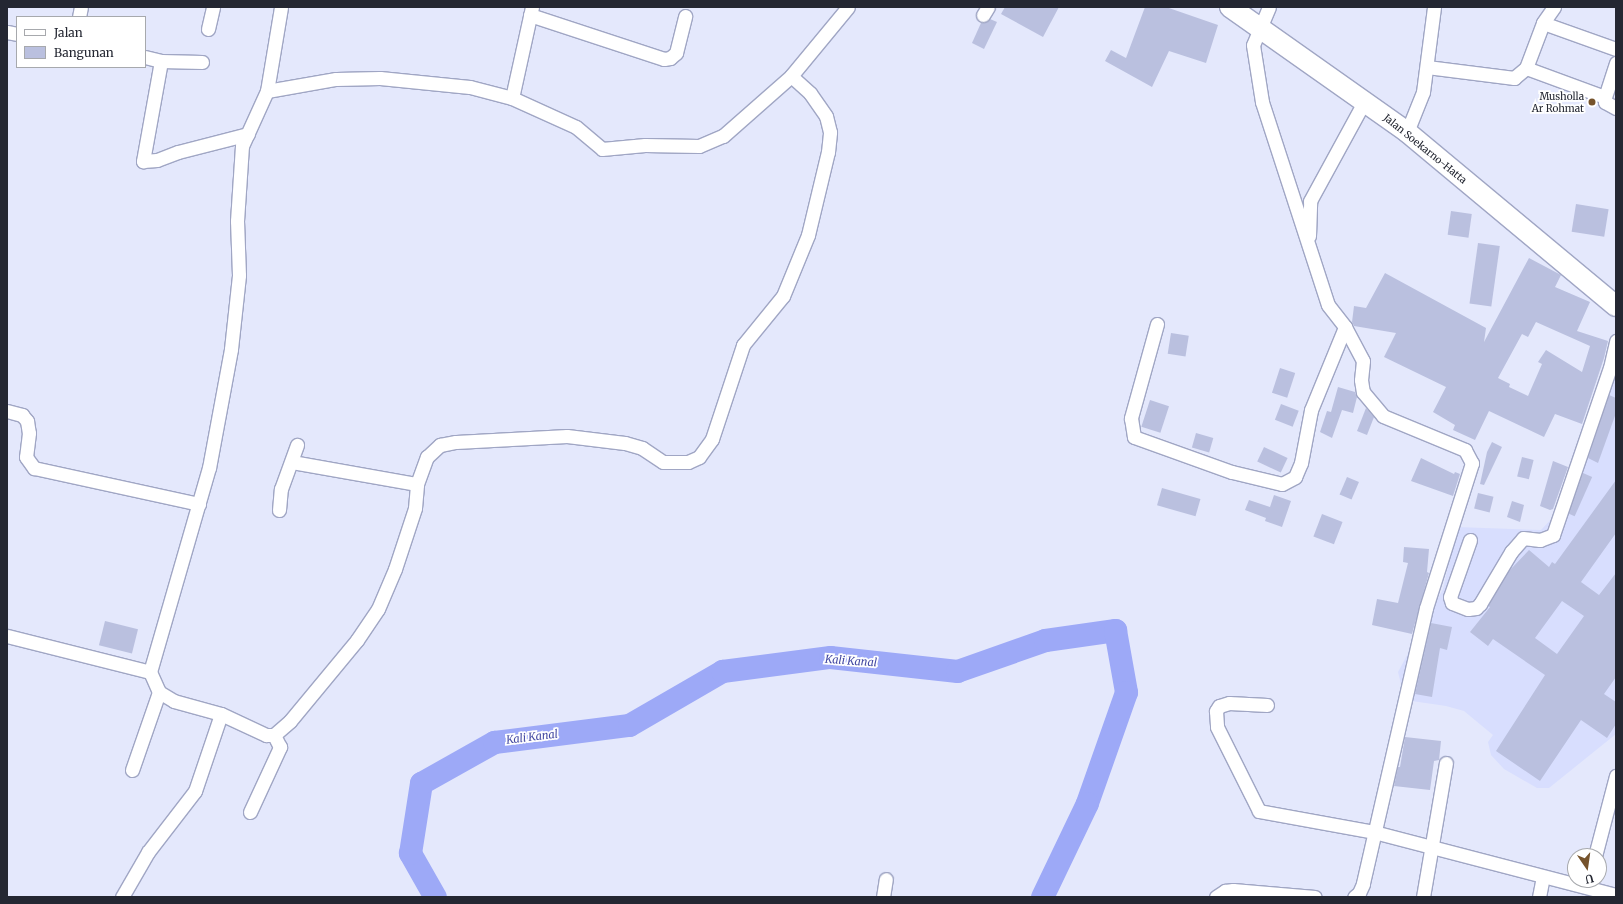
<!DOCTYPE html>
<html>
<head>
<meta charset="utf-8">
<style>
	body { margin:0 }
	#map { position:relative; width:1623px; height:904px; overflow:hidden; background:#e4e8fc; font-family:Merriweather,serif }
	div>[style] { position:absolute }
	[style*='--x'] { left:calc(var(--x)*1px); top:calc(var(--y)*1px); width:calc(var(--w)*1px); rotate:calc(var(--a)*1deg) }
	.built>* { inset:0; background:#d8defe }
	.river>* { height:23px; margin:-11.5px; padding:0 11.5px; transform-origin:11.5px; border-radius:11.5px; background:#9da9f7 }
	.building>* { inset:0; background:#bac0df; transform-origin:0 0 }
	.roads { filter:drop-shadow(1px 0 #a0a6c4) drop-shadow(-1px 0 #a0a6c4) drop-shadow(0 1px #a0a6c4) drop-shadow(0 -1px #a0a6c4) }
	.minor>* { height:13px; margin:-6.5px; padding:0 6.5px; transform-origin:6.5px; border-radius:6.5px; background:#fff }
	.highway>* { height:20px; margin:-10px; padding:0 10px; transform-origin:10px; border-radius:10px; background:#fff }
	.dots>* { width:11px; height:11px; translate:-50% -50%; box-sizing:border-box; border:2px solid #fff; border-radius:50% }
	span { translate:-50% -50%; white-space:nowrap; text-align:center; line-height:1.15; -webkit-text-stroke:3.5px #fff; paint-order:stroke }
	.poi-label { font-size:10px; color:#242732 }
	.right { translate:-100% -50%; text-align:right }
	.street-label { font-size:10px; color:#242732 }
	.water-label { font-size:11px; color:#4349a2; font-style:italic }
	.frame { position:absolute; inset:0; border:8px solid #242732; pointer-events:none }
	.legend { position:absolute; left:16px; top:16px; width:130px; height:52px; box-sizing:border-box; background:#fff; border:1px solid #a7a9ad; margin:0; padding:5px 7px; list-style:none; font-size:12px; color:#242732 }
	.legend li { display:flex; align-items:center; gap:8px; height:20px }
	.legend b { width:20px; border:1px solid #a7a9ad }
	.north { position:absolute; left:1567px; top:848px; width:40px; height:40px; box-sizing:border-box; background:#fff; border:1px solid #a7a9ad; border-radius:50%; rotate:167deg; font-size:11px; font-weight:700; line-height:16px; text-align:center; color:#242732 }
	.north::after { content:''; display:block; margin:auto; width:14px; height:18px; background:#76532c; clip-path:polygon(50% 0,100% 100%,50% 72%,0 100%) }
</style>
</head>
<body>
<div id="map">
	<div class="built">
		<i style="clip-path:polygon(1616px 337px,1616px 734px,1549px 788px,1537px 788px,1504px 769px,1491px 755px,1488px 742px,1493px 735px,1464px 711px,1446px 706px,1405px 700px,1398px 672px,1443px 589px,1457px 527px,1541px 530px,1557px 513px)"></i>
	</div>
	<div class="river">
		<i style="--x:435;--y:897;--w:51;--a:-119.6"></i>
		<i style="--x:410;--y:853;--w:71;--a:-81.1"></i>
		<i style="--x:421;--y:783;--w:84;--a:-29.3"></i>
		<i style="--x:494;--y:742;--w:136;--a:-7.2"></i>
		<i style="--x:629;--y:725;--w:108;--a:-30.1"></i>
		<i style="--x:722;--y:671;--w:109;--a:-7.4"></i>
		<i style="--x:830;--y:657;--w:128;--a:6.3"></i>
		<i style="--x:957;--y:671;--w:93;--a:-19.4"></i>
		<i style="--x:1045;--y:640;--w:71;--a:-8.1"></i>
		<i style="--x:1115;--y:630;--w:63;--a:79.9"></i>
		<i style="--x:1126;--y:692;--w:118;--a:109.4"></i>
		<i style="--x:1087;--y:803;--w:104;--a:115.6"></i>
	</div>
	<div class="building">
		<i style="clip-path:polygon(1005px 7px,1059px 7px,1043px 37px,1001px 14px)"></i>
		<i style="clip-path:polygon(1145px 7px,1166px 7px,1218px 25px,1206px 63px,1169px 51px,1152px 87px,1105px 61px,1111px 50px,1126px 58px)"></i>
		<i style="clip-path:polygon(990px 19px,997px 22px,984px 49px,972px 43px,981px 23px)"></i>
		<i style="left:1576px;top:204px;width:33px;height:28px;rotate:9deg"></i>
		<i style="left:1451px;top:211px;width:21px;height:24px;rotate:8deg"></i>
		<i style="left:1478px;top:243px;width:22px;height:61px;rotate:8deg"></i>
		<i style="clip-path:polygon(evenodd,1529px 258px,1561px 275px,1555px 287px,1590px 302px,1577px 331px,1608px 341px,1604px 358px,1582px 424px,1555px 414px,1544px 437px,1489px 411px,1475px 440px,1453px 430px,1455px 425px,1433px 412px,1446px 387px,1384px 357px,1396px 333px,1354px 326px,1352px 322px,1354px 306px,1366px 308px,1385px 273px,1486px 328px,1484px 342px,1529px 258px,1536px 322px,1590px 346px,1582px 372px,1546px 350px,1538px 362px,1542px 364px,1528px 396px,1509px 387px,1510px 384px,1498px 378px,1522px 334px,1528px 337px,1536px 322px)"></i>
		<i style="left:1171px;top:333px;width:18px;height:21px;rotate:9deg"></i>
		<i style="left:1280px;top:368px;width:16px;height:26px;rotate:18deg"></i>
		<i style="clip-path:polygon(1338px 387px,1355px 392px,1357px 397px,1353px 413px,1342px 410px,1332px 438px,1320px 432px,1327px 411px,1331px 412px)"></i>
		<i style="clip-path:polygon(1609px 395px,1616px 398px,1616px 413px,1598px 463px,1588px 458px)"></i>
		<i style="left:1150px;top:400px;width:20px;height:28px;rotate:18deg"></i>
		<i style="left:1281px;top:404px;width:19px;height:17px;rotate:21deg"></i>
		<i style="clip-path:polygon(1366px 408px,1374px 417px,1367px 435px,1357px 431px)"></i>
		<i style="left:1196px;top:433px;width:18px;height:15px;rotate:16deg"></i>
		<i style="clip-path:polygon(1492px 442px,1502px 447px,1484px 485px,1480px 484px,1487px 452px)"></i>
		<i style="left:1264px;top:447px;width:26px;height:16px;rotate:25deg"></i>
		<i style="left:1522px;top:457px;width:12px;height:20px;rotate:14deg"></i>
		<i style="clip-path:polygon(1421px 458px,1454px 474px,1455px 472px,1460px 474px,1453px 496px,1411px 481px)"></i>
		<i style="clip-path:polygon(1553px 461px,1568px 467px,1553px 509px,1550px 510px,1540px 506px)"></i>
		<i style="left:1583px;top:473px;width:10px;height:43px;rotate:24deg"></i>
		<i style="left:1347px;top:477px;width:13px;height:19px;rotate:23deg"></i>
		<i style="clip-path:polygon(evenodd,1616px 480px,1616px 533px,1581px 582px,1599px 595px,1616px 573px,1616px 677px,1604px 694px,1616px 702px,1616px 724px,1607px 738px,1581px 720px,1540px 781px,1496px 751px,1545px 675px,1493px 639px,1488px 646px,1470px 632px,1490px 607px,1488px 606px,1508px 572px,1529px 550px,1549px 567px,1552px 562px,1555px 564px,1616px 480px,1562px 601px,1584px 616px,1557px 654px,1535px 638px,1562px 601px)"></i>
		<i style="left:1162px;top:488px;width:40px;height:18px;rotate:16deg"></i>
		<i style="left:1478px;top:493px;width:16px;height:16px;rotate:14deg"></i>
		<i style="clip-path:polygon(1274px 495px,1291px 501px,1282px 527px,1265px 521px,1266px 518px,1245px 510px,1249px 500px,1270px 507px)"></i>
		<i style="clip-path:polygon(1512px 501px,1524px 505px,1520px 522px,1507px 517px)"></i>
		<i style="left:1322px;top:514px;width:22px;height:24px;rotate:21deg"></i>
		<i style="clip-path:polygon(1404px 547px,1429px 549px,1427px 572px,1429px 573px,1412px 634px,1372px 625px,1377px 599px,1398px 603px,1408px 563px,1403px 562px)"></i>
		<i style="left:105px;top:621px;width:34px;height:25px;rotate:14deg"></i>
		<i style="clip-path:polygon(1431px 623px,1452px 627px,1447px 650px,1440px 648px,1432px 697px,1415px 694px)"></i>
		<i style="clip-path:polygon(1405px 737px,1441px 741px,1439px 760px,1434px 761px,1430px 790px,1394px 786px,1398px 767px,1400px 767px)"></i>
	</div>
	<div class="roads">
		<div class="minor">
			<i style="--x:1269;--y:7;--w:41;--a:112.8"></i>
			<i style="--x:1253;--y:45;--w:58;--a:81"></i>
			<i style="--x:1262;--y:102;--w:213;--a:72"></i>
			<i style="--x:1328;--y:305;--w:28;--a:52"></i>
			<i style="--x:1345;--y:327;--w:38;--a:62"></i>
			<i style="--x:1363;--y:361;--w:19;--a:96"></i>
			<i style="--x:1361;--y:380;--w:12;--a:81"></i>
			<i style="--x:1363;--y:392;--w:31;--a:50"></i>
			<i style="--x:1383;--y:416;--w:89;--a:22.5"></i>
			<i style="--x:1465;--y:450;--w:15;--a:62"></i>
			<i style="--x:1472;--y:463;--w:152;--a:107.6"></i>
			<i style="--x:1426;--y:608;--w:283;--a:102.9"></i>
			<i style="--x:1363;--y:884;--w:10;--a:114"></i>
			<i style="--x:1359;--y:893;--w:6;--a:141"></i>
			<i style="--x:1554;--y:7;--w:19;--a:125"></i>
			<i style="--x:1543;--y:23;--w:77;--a:19.6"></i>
			<i style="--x:530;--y:15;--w:141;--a:18.2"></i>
			<i style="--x:664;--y:59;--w:6;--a:-9"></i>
			<i style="--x:670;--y:58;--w:8;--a:-40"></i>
			<i style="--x:676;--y:53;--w:38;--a:-76"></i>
			<i style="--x:983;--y:15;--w:9;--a:-58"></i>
			<i style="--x:79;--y:17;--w:10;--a:-79"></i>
			<i style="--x:208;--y:29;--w:23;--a:-77"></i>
			<i style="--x:7;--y:32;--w:10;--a:11"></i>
			<i style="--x:145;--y:57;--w:16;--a:14"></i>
			<i style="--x:161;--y:61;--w:102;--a:100.2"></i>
			<i style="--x:143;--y:161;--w:14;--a:-4"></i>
			<i style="--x:157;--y:160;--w:22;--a:-21"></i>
			<i style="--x:178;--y:152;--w:72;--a:-14.4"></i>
			<i style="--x:161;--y:61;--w:41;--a:1.4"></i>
			<i style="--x:1427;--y:67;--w:88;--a:7.2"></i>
			<i style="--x:1514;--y:78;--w:16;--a:-40"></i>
			<i style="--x:1526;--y:68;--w:84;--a:20.2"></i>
			<i style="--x:1605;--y:97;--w:5;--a:90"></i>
			<i style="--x:1605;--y:102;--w:13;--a:29"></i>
			<i style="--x:1526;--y:68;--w:48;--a:-69.3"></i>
			<i style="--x:267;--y:91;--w:70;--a:-9.9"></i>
			<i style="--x:336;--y:79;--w:44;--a:-1.3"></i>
			<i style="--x:380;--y:78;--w:90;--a:5.7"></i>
			<i style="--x:470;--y:87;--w:43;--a:14.7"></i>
			<i style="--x:512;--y:98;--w:93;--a:-77.6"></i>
			<i style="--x:1605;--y:97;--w:36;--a:-72"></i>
			<i style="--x:512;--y:98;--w:70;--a:24.4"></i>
			<i style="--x:576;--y:127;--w:34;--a:40"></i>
			<i style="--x:602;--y:149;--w:43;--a:-5.3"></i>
			<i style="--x:645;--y:145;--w:54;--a:1.1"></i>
			<i style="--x:699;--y:146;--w:26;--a:-23"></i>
			<i style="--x:723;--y:136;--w:91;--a:-41.4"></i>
			<i style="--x:1407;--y:132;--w:43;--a:-68.2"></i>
			<i style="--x:1423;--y:92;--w:86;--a:-82.6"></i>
			<i style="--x:1309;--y:236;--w:35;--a:-88"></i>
			<i style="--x:1310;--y:201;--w:113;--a:-61.4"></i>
			<i style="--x:1157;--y:324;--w:98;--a:105.5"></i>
			<i style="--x:1131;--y:418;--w:19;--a:81"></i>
			<i style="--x:1134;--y:437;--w:104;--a:19.7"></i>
			<i style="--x:1232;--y:472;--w:51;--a:13.5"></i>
			<i style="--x:1282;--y:484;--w:15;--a:-28"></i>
			<i style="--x:1295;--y:477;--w:15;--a:-67"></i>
			<i style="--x:1301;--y:463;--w:54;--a:-79.3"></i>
			<i style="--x:1311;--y:410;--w:90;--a:-67.7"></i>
			<i style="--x:7;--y:411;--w:16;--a:15"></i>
			<i style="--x:22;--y:415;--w:8;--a:50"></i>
			<i style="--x:27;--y:421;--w:12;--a:81"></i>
			<i style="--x:29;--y:433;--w:24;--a:97"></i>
			<i style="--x:26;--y:457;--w:14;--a:54"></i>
			<i style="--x:34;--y:468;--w:169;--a:12.3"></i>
			<i style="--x:292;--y:462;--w:127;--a:10"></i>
			<i style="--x:279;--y:510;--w:21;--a:-85"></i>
			<i style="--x:281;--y:489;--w:47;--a:-70"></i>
			<i style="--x:1470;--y:540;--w:60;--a:109.3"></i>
			<i style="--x:1450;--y:597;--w:6;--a:72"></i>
			<i style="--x:1452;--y:603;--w:17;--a:21"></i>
			<i style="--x:1468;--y:609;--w:8;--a:-7"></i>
			<i style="--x:1476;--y:608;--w:6;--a:-45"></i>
			<i style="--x:1480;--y:604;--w:61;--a:-59.2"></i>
			<i style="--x:1511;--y:552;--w:18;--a:-49"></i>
			<i style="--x:1523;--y:538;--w:17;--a:7"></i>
			<i style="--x:1540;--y:540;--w:14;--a:-21"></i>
			<i style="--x:1553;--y:535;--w:176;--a:-71.2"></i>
			<i style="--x:1610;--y:368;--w:28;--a:-77"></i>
			<i style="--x:7;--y:636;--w:147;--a:14.1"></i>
			<i style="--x:1267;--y:705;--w:38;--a:-177"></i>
			<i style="--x:1229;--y:703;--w:10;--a:163"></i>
			<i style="--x:1219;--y:706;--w:6;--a:121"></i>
			<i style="--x:1216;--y:711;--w:16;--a:86"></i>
			<i style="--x:1217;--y:727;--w:94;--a:63.4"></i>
			<i style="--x:1259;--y:811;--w:117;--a:10.3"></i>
			<i style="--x:1374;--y:832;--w:250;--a:14.6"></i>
			<i style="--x:221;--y:714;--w:50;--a:25"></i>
			<i style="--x:266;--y:735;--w:8;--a:0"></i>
			<i style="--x:274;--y:735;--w:21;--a:-41"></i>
			<i style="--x:290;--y:721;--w:105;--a:-50.4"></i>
			<i style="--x:357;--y:640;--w:37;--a:-56"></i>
			<i style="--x:378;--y:609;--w:43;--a:-67"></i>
			<i style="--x:395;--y:569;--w:64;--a:-71.8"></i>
			<i style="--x:415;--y:508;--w:24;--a:-85"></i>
			<i style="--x:417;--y:484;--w:29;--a:-70"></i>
			<i style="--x:427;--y:457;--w:18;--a:-43"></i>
			<i style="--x:440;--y:445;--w:16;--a:-11"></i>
			<i style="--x:456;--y:442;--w:111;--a:-3.1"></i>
			<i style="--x:567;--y:436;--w:58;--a:6.9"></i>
			<i style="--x:625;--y:443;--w:18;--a:16"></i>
			<i style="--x:642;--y:448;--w:25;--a:34"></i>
			<i style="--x:663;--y:462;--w:25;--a:0"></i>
			<i style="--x:688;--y:462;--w:12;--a:-24"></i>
			<i style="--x:699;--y:457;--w:22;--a:-54"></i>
			<i style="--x:712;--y:439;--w:99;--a:-71.7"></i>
			<i style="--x:743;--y:345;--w:63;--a:-50.8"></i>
			<i style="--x:783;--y:296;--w:66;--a:-67.7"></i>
			<i style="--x:808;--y:235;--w:85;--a:-76.5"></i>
			<i style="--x:828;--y:152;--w:20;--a:-84"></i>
			<i style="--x:830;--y:132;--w:16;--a:-104"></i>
			<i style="--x:826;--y:116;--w:28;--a:-125"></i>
			<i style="--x:810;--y:93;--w:25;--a:-138"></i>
			<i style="--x:791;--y:76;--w:89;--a:-50.4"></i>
			<i style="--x:132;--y:770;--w:83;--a:-70.9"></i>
			<i style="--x:250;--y:812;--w:72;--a:-65.2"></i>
			<i style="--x:280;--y:747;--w:13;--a:-117"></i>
			<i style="--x:1595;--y:856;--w:83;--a:-75.3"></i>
			<i style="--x:122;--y:897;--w:52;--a:-60"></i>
			<i style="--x:148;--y:852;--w:77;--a:-52.4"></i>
			<i style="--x:195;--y:791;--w:81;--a:-71.3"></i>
			<i style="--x:221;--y:714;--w:49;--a:-164.5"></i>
			<i style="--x:174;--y:701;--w:17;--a:-149"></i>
			<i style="--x:159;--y:692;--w:22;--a:-114"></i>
			<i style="--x:150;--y:672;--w:212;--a:-73.9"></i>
			<i style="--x:209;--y:468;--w:121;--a:-79.5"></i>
			<i style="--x:231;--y:349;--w:74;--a:-83.8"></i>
			<i style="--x:239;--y:275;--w:54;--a:-92.1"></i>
			<i style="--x:237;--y:221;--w:75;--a:-86.2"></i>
			<i style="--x:242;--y:146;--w:60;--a:-65.6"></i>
			<i style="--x:267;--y:91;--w:85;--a:-80.5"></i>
			<i style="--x:883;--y:897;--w:18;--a:-81"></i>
			<i style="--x:1216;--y:897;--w:11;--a:-34"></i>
			<i style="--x:1225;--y:891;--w:8;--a:-7"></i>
			<i style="--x:1233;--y:890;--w:82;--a:4.9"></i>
			<i style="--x:1423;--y:897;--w:136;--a:-80.3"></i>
			<i style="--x:1539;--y:897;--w:20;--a:-79"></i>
		</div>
		<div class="highway">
			<i style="--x:1230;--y:7;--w:217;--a:35.2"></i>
			<i style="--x:1407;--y:132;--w:272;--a:39.8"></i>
		</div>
	</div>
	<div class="dots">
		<i style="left:1592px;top:102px;background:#76532c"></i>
	</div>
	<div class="poi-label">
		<span class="right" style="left:1584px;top:102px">Musholla<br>Ar Rohmat</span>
	</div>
	<div class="street-label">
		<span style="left:1425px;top:149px;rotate:39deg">Jalan Soekarno-Hatta</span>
	</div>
	<div class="water-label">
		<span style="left:851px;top:661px;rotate:4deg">Kali Kanal</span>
		<span style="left:532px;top:737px;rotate:-7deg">Kali Kanal</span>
	</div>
	<div class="frame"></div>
	<ul class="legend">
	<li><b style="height:5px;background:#fff"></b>Jalan</li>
	<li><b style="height:11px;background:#bac0df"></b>Bangunan</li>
	</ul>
	<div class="north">U</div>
</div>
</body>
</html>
